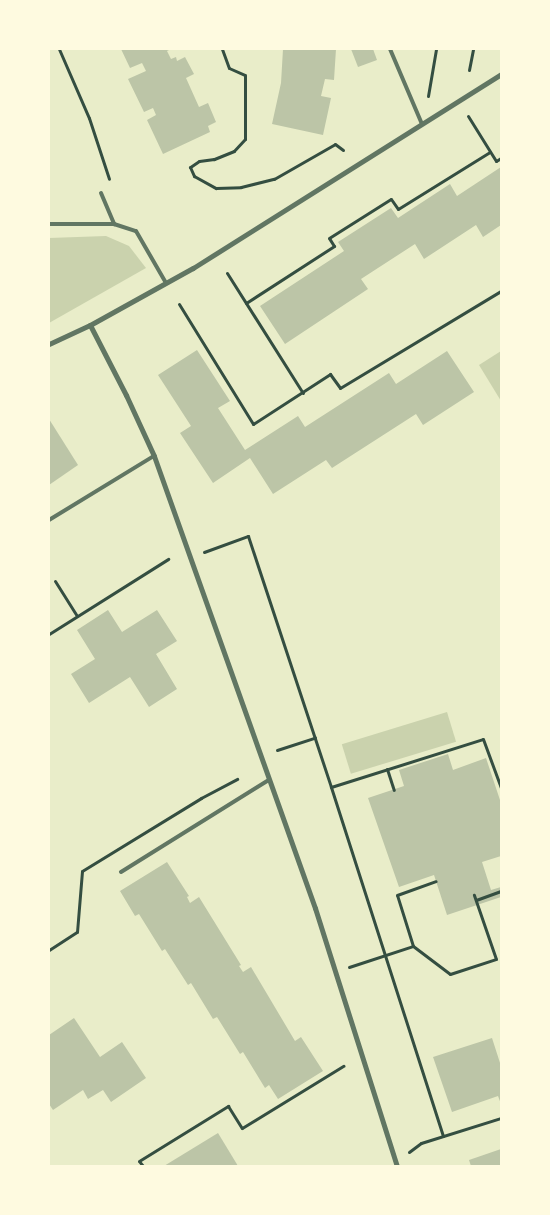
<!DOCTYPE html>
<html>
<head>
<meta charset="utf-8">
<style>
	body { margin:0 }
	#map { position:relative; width:550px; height:1215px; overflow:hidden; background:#e9edc9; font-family:Spectral,serif }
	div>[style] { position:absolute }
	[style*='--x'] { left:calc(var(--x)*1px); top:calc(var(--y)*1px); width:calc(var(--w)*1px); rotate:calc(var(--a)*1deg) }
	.green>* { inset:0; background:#cad2ad; transform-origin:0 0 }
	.building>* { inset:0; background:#bcc5a7 }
	.path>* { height:3px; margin:-1.5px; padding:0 1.5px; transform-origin:1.5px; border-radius:1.5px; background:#344e41 }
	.service>* { height:4px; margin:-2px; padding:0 2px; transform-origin:2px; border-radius:2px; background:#617663 }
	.minor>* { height:5px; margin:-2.5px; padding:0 2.5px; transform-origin:2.5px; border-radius:2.5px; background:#617663 }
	span { translate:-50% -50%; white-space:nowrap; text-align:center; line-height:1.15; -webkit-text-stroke:4px #fefae0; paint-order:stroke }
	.frame { position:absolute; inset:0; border:50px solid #fefae0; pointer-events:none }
</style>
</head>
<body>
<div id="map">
	<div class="green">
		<i style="clip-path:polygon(106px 236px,129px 246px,146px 268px,49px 323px,49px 238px)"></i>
		<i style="clip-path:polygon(501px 351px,501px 401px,479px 365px)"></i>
		<i style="left:447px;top:712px;width:31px;height:110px;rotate:73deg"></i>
	</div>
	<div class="building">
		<i style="clip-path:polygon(121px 49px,171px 49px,167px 51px,171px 59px,176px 57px,177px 61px,185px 57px,194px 74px,186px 78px,199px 107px,208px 103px,216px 122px,208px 126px,210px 132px,163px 154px,147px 120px,156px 115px,153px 108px,144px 112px,128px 79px,146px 71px,142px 63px,130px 68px)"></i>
		<i style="clip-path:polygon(283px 49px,336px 49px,334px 80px,325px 79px,321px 96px,331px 98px,323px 135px,272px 124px,281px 83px)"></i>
		<i style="clip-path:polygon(351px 49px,373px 49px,377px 60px,358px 67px)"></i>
		<i style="clip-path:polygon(501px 167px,501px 225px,483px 237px,476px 225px,424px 259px,415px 244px,361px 279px,368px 289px,285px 344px,260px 306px,344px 251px,338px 242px,391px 208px,398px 218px,450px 184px,457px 196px)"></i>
		<i style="clip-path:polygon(197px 350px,230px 401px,218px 408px,245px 450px,298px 416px,305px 427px,389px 373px,396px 384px,447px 351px,474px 392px,423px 425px,416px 414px,332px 468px,326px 460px,273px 494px,250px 458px,213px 483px,180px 433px,191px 426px,158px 375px)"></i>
		<i style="clip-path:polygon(49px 419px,78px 465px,49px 485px)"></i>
		<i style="clip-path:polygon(108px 610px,122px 632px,157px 610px,177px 641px,156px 654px,177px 689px,149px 707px,130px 677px,89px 703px,71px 674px,95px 659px,77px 630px)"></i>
		<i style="clip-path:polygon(448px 754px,453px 770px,486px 758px,501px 803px,501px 856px,482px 862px,491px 890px,501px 887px,501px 897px,447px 915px,434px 875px,399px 887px,368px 798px,404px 786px,399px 770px)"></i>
		<i style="clip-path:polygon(167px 862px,189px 896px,187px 897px,190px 903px,199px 897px,241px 965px,239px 966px,243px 972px,251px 967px,295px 1041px,301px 1037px,323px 1071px,278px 1099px,269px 1085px,265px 1088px,243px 1052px,240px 1054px,217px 1017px,213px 1019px,191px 983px,188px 985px,165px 949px,162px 951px,139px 914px,135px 916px,120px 891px)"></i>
		<i style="clip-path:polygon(74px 1018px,100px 1057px,122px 1042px,146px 1078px,111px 1102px,103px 1090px,88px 1099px,83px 1090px,53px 1110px,49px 1104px,49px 1035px)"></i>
		<i style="clip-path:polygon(492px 1038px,501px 1066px,501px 1104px,498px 1096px,452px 1112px,433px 1057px)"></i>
		<i style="clip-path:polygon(218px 1133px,238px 1166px,164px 1166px)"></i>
		<i style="clip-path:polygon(501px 1149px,501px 1166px,471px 1166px,469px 1160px)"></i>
	</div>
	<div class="path">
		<i style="--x:59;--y:49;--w:75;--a:66.5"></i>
		<i style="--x:89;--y:118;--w:64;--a:71.8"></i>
		<i style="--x:222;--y:49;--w:20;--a:70"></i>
		<i style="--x:229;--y:68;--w:17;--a:24"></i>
		<i style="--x:245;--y:75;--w:64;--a:90"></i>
		<i style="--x:245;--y:139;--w:16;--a:133"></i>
		<i style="--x:234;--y:151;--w:22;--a:158"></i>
		<i style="--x:214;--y:159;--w:15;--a:172"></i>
		<i style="--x:199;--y:161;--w:11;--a:146"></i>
		<i style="--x:190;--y:167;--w:10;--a:66"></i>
		<i style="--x:194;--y:176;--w:25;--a:29"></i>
		<i style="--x:216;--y:188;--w:25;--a:-2"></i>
		<i style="--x:241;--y:187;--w:34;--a:-14"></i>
		<i style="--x:274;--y:179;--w:70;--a:-29.8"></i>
		<i style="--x:335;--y:144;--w:10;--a:37"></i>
		<i style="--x:469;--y:70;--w:21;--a:-79"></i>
		<i style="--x:428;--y:96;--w:48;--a:-80.3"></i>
		<i style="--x:468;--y:116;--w:53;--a:58.1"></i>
		<i style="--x:496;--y:161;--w:6;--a:-31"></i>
		<i style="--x:227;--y:273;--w:142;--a:57.7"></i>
		<i style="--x:246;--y:303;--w:105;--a:-32.9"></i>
		<i style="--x:334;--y:246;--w:9;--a:-122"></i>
		<i style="--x:329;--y:238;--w:73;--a:-32.2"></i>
		<i style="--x:391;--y:199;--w:12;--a:55"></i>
		<i style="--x:398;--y:209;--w:108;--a:-31.8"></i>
		<i style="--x:179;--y:304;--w:141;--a:58.3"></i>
		<i style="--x:253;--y:424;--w:92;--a:-33"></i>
		<i style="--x:330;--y:374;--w:17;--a:54"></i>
		<i style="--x:340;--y:388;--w:188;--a:-31.1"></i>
		<i style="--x:204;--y:552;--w:47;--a:-20"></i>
		<i style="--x:248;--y:536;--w:264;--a:71.7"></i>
		<i style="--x:55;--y:581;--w:41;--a:57.8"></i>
		<i style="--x:49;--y:634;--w:141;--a:-32.2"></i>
		<i style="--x:277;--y:750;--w:40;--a:-18"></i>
		<i style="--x:387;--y:769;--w:22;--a:72"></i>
		<i style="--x:476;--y:900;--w:27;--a:-20"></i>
		<i style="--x:413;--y:946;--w:53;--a:-107.4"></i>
		<i style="--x:397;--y:895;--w:41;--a:-19.7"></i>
		<i style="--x:49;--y:950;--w:33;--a:-33"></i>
		<i style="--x:77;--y:932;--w:61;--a:-85.3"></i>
		<i style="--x:82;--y:871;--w:140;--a:-31.5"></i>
		<i style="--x:201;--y:798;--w:41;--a:-27.8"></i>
		<i style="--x:349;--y:967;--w:67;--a:-18.2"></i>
		<i style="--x:413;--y:946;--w:46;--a:37.1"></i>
		<i style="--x:450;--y:974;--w:48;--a:-18.1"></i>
		<i style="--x:496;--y:959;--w:68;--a:-109"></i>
		<i style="--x:443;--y:1136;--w:367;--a:-107.8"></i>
		<i style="--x:331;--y:787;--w:159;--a:-17.5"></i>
		<i style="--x:483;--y:739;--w:52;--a:69.8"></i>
		<i style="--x:409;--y:1152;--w:15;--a:-37"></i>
		<i style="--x:421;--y:1143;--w:84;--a:-17.4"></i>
		<i style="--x:143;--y:1166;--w:6;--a:-129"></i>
		<i style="--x:139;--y:1161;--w:105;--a:-31.7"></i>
		<i style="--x:228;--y:1106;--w:26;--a:58"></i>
		<i style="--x:242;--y:1128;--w:119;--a:-31.5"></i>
	</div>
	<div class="service">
		<i style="--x:390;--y:49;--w:82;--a:66.9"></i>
		<i style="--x:101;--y:193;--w:34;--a:67"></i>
		<i style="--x:49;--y:224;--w:65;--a:0"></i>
		<i style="--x:114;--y:224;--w:23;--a:18"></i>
		<i style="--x:136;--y:231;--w:60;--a:60"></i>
		<i style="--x:49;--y:520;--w:123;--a:-31.4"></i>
		<i style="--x:121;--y:872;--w:174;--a:-31.9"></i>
	</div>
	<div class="minor">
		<i style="--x:90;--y:325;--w:79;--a:62.8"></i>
		<i style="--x:126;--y:395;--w:67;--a:65.3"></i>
		<i style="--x:154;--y:456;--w:480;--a:70.4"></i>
		<i style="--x:315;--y:908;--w:271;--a:72.4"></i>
		<i style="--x:49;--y:344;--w:45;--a:-24.9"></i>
		<i style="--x:90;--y:325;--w:118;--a:-29"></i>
		<i style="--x:193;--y:268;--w:364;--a:-32.2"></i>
	</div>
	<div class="frame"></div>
</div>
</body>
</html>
